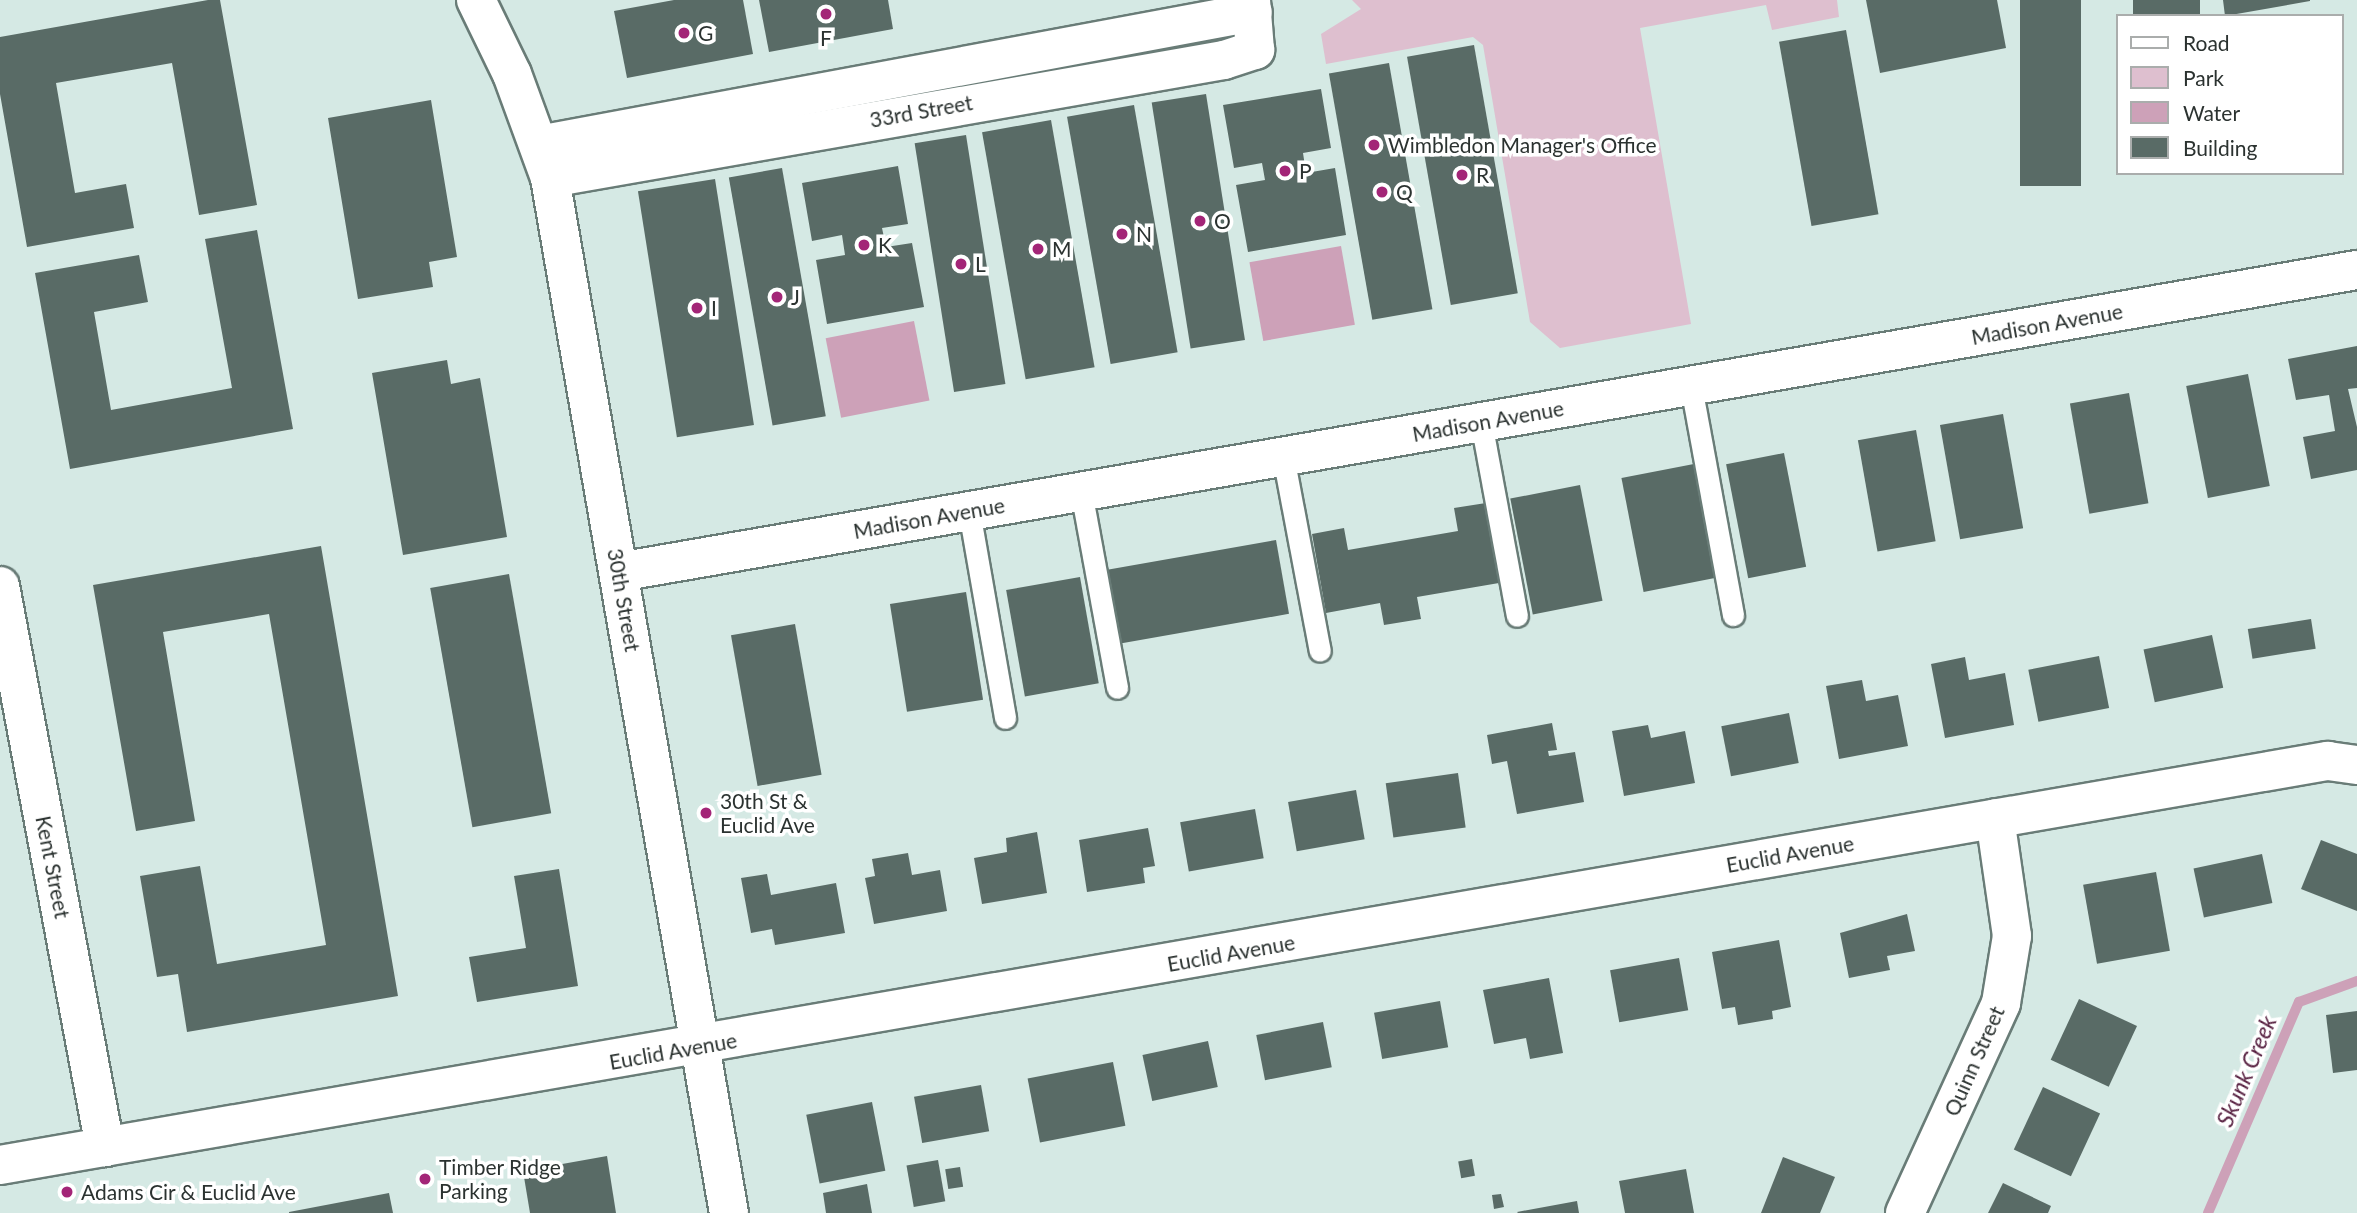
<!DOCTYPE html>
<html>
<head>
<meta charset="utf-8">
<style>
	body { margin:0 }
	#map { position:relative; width:2357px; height:1213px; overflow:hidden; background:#d5e9e4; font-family:Lato,sans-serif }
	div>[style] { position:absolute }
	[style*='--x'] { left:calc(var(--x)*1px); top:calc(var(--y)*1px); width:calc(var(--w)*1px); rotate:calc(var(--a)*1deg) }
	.green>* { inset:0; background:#debfcf }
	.water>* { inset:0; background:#cda1b8; transform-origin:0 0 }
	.stream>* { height:10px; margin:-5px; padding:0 5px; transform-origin:5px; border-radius:5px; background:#cda1b8 }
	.building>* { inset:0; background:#596b66; transform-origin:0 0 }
	.roads { filter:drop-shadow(2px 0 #697c77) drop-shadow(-2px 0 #697c77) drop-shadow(0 2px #697c77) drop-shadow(0 -2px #697c77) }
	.service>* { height:21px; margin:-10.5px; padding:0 10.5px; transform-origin:10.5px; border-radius:10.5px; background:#fff }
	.minor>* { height:38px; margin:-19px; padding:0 19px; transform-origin:19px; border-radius:19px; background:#fff }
	.secondary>* { height:38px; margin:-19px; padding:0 19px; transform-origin:19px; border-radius:19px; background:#fff }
	.dots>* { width:19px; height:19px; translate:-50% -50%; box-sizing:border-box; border:4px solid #fff; border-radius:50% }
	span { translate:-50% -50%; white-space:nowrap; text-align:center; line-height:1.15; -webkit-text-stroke:7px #fff; paint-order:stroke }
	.poi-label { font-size:21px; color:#2b3230 }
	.left { translate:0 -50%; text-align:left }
	.street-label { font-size:21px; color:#2b3230 }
	.water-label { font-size:23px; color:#592343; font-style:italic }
	.legend { position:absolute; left:2116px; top:14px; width:228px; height:161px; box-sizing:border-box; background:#fff; border:2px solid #aaadac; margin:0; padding:9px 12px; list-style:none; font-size:21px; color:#2b3230 }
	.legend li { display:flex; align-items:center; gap:14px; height:35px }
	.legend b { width:35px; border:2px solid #aaadac }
</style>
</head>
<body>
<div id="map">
	<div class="green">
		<i style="clip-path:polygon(1352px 0,1837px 0,1839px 17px,1772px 30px,1766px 5px,1640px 28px,1691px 324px,1560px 348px,1530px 322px,1483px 45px,1473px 37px,1326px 64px,1321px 34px,1361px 9px)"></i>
	</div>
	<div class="water">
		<i style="left:1341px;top:246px;width:80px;height:93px;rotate:80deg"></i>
		<i style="left:914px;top:321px;width:81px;height:90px;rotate:79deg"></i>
	</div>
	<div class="stream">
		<i style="--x:2208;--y:1213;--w:230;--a:-66.7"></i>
		<i style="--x:2299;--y:1002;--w:62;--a:-19.9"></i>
	</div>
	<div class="building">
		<i style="clip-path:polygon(208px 0,220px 0,257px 205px,199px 215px,172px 63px,56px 83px,75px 193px,126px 184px,134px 228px,27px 247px,0 94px,0 37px)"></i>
		<i style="clip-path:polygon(674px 0,743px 0,753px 54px,627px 78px,614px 11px)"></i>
		<i style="clip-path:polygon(759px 0,888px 0,893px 29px,769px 52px)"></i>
		<i style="clip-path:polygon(1866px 0,1997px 0,2006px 48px,1880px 73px)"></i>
		<i style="left:2020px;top:0;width:61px;height:186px"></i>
		<i style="left:2133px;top:0;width:67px;height:16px"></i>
		<i style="clip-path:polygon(2223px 0,2310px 0,2310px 1px,2225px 16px)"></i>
		<i style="left:1846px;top:30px;width:187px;height:68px;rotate:80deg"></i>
		<i style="left:1474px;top:45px;width:252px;height:68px;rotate:80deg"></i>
		<i style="left:1389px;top:63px;width:250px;height:61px;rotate:80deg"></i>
		<i style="clip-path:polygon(1321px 89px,1331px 148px,1303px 153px,1306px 173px,1335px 168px,1346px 235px,1248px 252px,1236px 185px,1265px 180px,1262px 163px,1234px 168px,1223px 105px)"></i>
		<i style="left:1206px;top:94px;width:249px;height:55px;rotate:81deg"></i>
		<i style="clip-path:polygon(431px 100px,457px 257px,429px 262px,433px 287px,358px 299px,328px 118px)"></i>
		<i style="left:1134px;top:105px;width:251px;height:68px;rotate:80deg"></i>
		<i style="left:1051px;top:120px;width:251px;height:70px;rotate:80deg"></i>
		<i style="left:966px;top:135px;width:252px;height:52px;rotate:81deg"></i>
		<i style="clip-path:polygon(898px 166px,908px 224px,882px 228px,886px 247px,912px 243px,924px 307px,827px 324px,816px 260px,845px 255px,842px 235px,812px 241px,802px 183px)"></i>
		<i style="left:782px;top:168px;width:252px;height:54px;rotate:80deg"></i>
		<i style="left:715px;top:179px;width:249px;height:78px;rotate:81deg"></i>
		<i style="clip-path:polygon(257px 230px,293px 429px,70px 469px,35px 273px,139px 255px,148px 302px,94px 312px,111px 410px,232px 388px,205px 239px)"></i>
		<i style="clip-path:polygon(2357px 346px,2357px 388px,2348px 389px,2357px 427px,2357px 470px,2311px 479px,2303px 437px,2335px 431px,2329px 395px,2296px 400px,2288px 359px)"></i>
		<i style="clip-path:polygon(447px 360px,451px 384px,480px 378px,507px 537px,403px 555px,372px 373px)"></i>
		<i style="left:2248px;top:374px;width:114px;height:63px;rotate:79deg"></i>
		<i style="left:2129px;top:393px;width:112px;height:60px;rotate:80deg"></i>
		<i style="left:2003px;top:414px;width:116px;height:64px;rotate:80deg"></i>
		<i style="left:1916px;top:430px;width:113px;height:59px;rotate:80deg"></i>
		<i style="left:1784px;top:453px;width:116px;height:59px;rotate:79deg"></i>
		<i style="left:1699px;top:463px;width:116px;height:79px;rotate:79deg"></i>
		<i style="left:1580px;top:485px;width:118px;height:71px;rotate:79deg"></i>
		<i style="clip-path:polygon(1486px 503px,1499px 583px,1417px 597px,1421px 619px,1384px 625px,1380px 603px,1326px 613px,1312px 534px,1344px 528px,1348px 550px,1458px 531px,1454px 508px)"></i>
		<i style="left:1276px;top:540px;width:75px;height:177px;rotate:80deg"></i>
		<i style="clip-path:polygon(321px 546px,398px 996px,187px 1032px,178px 974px,157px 977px,140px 876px,200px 866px,217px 964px,326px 945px,269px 614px,163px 632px,195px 821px,136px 831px,93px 585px)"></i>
		<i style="left:509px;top:574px;width:243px;height:80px;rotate:80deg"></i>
		<i style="left:1080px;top:577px;width:108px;height:75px;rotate:80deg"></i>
		<i style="left:966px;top:592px;width:109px;height:77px;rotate:81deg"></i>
		<i style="left:2311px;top:619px;width:30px;height:64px;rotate:81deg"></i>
		<i style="left:795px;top:624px;width:153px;height:65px;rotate:80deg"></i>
		<i style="left:2212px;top:635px;width:54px;height:70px;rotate:78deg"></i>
		<i style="left:2099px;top:656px;width:53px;height:72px;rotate:79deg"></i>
		<i style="clip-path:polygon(1965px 657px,1969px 680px,2005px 673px,2014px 725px,1945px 738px,1931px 664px)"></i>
		<i style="clip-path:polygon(1862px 680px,1866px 701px,1898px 695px,1908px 746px,1839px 759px,1826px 686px)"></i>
		<i style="left:1789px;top:713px;width:51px;height:69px;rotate:79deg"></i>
		<i style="clip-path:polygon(1552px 723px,1557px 750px,1548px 751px,1549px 756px,1575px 752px,1584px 802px,1517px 814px,1507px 761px,1492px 764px,1487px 735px)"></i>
		<i style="clip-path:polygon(1648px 725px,1651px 738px,1685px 731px,1695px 783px,1624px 796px,1612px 731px)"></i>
		<i style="left:1458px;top:773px;width:55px;height:73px;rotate:82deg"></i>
		<i style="left:1356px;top:790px;width:50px;height:69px;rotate:80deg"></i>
		<i style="left:1255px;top:809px;width:50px;height:76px;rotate:80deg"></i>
		<i style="clip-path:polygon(1148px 828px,1155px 866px,1143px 868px,1145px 883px,1087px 892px,1079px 840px)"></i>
		<i style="clip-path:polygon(1037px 832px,1047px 893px,982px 904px,974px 858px,1007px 852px,1006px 838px)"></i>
		<i style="clip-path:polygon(2321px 840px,2357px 854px,2357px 911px,2301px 889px)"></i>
		<i style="clip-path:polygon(908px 853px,912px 875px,940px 870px,947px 911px,874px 924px,865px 878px,875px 876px,872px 859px)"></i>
		<i style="left:2262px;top:854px;width:50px;height:70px;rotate:78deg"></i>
		<i style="clip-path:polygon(559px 869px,578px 986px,477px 1002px,469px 957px,526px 948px,514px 876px)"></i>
		<i style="left:2156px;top:872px;width:80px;height:74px;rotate:80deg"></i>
		<i style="clip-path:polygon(767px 874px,771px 895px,836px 883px,845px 933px,775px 945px,772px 929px,751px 933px,741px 878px)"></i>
		<i style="clip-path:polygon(1907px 914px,1915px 951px,1887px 956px,1890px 970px,1849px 978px,1840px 933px)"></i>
		<i style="clip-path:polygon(1779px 940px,1791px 1007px,1772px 1011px,1773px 1019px,1738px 1025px,1735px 1007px,1722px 1009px,1712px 952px)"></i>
		<i style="left:1679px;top:958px;width:53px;height:70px;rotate:80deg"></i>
		<i style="clip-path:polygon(1549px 978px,1563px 1053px,1530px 1059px,1526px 1038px,1494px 1044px,1483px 990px)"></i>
		<i style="left:2079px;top:999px;width:64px;height:67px;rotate:25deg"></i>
		<i style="left:1440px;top:1001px;width:47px;height:67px;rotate:80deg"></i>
		<i style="clip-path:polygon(2357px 1011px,2357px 1070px,2333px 1073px,2326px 1015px)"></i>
		<i style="left:1323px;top:1022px;width:46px;height:68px;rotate:79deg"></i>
		<i style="left:1208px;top:1041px;width:47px;height:67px;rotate:78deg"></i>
		<i style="left:1113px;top:1062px;width:65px;height:87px;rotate:79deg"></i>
		<i style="left:981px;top:1085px;width:47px;height:68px;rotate:80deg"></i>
		<i style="left:2043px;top:1087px;width:63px;height:69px;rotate:25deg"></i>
		<i style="left:872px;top:1102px;width:70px;height:67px;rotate:79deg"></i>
		<i style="clip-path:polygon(607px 1156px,616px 1213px,530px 1213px,523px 1171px)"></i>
		<i style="clip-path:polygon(1783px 1157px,1835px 1177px,1820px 1213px,1761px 1213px)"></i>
		<i style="left:1472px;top:1159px;width:17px;height:14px;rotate:80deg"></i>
		<i style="left:938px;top:1160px;width:42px;height:32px;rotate:80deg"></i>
		<i style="left:960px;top:1167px;width:20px;height:15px;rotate:81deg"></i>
		<i style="clip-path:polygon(1686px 1169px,1694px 1213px,1625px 1213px,1619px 1181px)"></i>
		<i style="clip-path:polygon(2003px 1183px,2051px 1206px,2048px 1213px,1988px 1213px)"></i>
		<i style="clip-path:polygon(867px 1184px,872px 1213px,826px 1213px,823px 1193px)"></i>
		<i style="clip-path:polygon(389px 1193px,393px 1213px,289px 1213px,289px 1212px)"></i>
		<i style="clip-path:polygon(1501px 1194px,1504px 1207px,1494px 1209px,1492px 1195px)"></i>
		<i style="clip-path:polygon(1577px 1201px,1579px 1213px,1518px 1213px,1517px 1212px)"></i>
	</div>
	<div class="roads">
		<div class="service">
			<i style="--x:1691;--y:386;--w:233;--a:79.6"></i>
			<i style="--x:1481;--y:422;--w:197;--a:79.5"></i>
			<i style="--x:1283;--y:456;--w:198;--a:79.3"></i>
			<i style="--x:1081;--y:491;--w:200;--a:79.6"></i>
			<i style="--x:969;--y:511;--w:210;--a:80.1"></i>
		</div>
		<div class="minor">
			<i style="--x:539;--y:145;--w:726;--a:-10.55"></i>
			<i style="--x:550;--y:178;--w:684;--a:-9.93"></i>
			<i style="--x:1224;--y:60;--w:33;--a:-18"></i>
			<i style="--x:1255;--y:50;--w:50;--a:-94.6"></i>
			<i style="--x:619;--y:572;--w:1764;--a:-9.86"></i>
			<i style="--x:0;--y:586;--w:571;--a:79.4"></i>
			<i style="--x:0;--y:1165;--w:2363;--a:-9.85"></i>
			<i style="--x:2328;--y:761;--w:29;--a:8"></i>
			<i style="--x:1905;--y:1213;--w:231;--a:-65.4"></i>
			<i style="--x:2001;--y:1003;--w:68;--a:-80.7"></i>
			<i style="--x:2012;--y:936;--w:119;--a:-98.2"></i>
		</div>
		<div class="secondary">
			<i style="--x:476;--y:0;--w:82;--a:64.1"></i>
			<i style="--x:512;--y:74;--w:111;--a:69.9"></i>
			<i style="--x:550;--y:178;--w:1050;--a:80.19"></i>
		</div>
	</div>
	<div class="dots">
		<i style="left:826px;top:14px;background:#a32577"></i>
		<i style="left:684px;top:33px;background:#a32577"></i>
		<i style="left:1374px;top:145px;background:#a32577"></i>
		<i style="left:1285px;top:171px;background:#a32577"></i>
		<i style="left:1462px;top:175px;background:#a32577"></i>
		<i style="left:1382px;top:192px;background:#a32577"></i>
		<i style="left:1200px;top:221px;background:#a32577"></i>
		<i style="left:1122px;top:234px;background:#a32577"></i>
		<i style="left:864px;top:245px;background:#a32577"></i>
		<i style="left:1038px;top:249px;background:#a32577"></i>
		<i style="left:961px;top:264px;background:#a32577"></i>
		<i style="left:777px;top:297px;background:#a32577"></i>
		<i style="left:697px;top:308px;background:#a32577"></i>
		<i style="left:706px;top:813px;background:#a32577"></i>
		<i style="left:425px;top:1179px;background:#a32577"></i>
		<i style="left:67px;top:1192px;background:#a32577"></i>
	</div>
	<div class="poi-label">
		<span class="left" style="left:698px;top:33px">G</span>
		<span style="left:826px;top:38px">F</span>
		<span class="left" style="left:1388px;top:145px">Wimbledon Manager's Office</span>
		<span class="left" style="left:1299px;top:171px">P</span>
		<span class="left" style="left:1476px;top:175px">R</span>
		<span class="left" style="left:1396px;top:192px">Q</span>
		<span class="left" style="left:1214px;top:221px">O</span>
		<span class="left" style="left:1136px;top:234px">N</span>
		<span class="left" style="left:878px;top:245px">K</span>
		<span class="left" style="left:1052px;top:249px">M</span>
		<span class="left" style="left:975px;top:264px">L</span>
		<span class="left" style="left:791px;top:297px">J</span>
		<span class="left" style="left:711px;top:308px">I</span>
		<span class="left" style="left:720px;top:813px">30th St &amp;<br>Euclid Ave</span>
		<span class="left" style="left:439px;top:1179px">Timber Ridge<br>Parking</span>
		<span class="left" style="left:81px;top:1192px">Adams Cir &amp; Euclid Ave</span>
	</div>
	<div class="street-label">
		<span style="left:921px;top:111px;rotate:-10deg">33rd Street</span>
		<span style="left:2047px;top:324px;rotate:-10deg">Madison Avenue</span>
		<span style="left:1488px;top:421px;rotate:-10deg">Madison Avenue</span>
		<span style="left:929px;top:518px;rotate:-10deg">Madison Avenue</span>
		<span style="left:624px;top:600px;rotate:80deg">30th Street</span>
		<span style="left:1790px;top:854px;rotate:-10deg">Euclid Avenue</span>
		<span style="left:53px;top:867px;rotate:79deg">Kent Street</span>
		<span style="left:1231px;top:953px;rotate:-10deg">Euclid Avenue</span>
		<span style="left:673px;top:1051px;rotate:-10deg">Euclid Avenue</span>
		<span style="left:1974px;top:1061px;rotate:-66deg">Quinn Street</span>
	</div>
	<div class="water-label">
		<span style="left:2246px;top:1071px;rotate:-67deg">Skunk Creek</span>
	</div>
	<ul class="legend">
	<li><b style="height:9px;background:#fff"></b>Road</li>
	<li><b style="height:19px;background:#debfcf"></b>Park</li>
	<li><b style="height:19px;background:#cda1b8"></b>Water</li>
	<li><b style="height:19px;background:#596b66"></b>Building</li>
	</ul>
</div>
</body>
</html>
